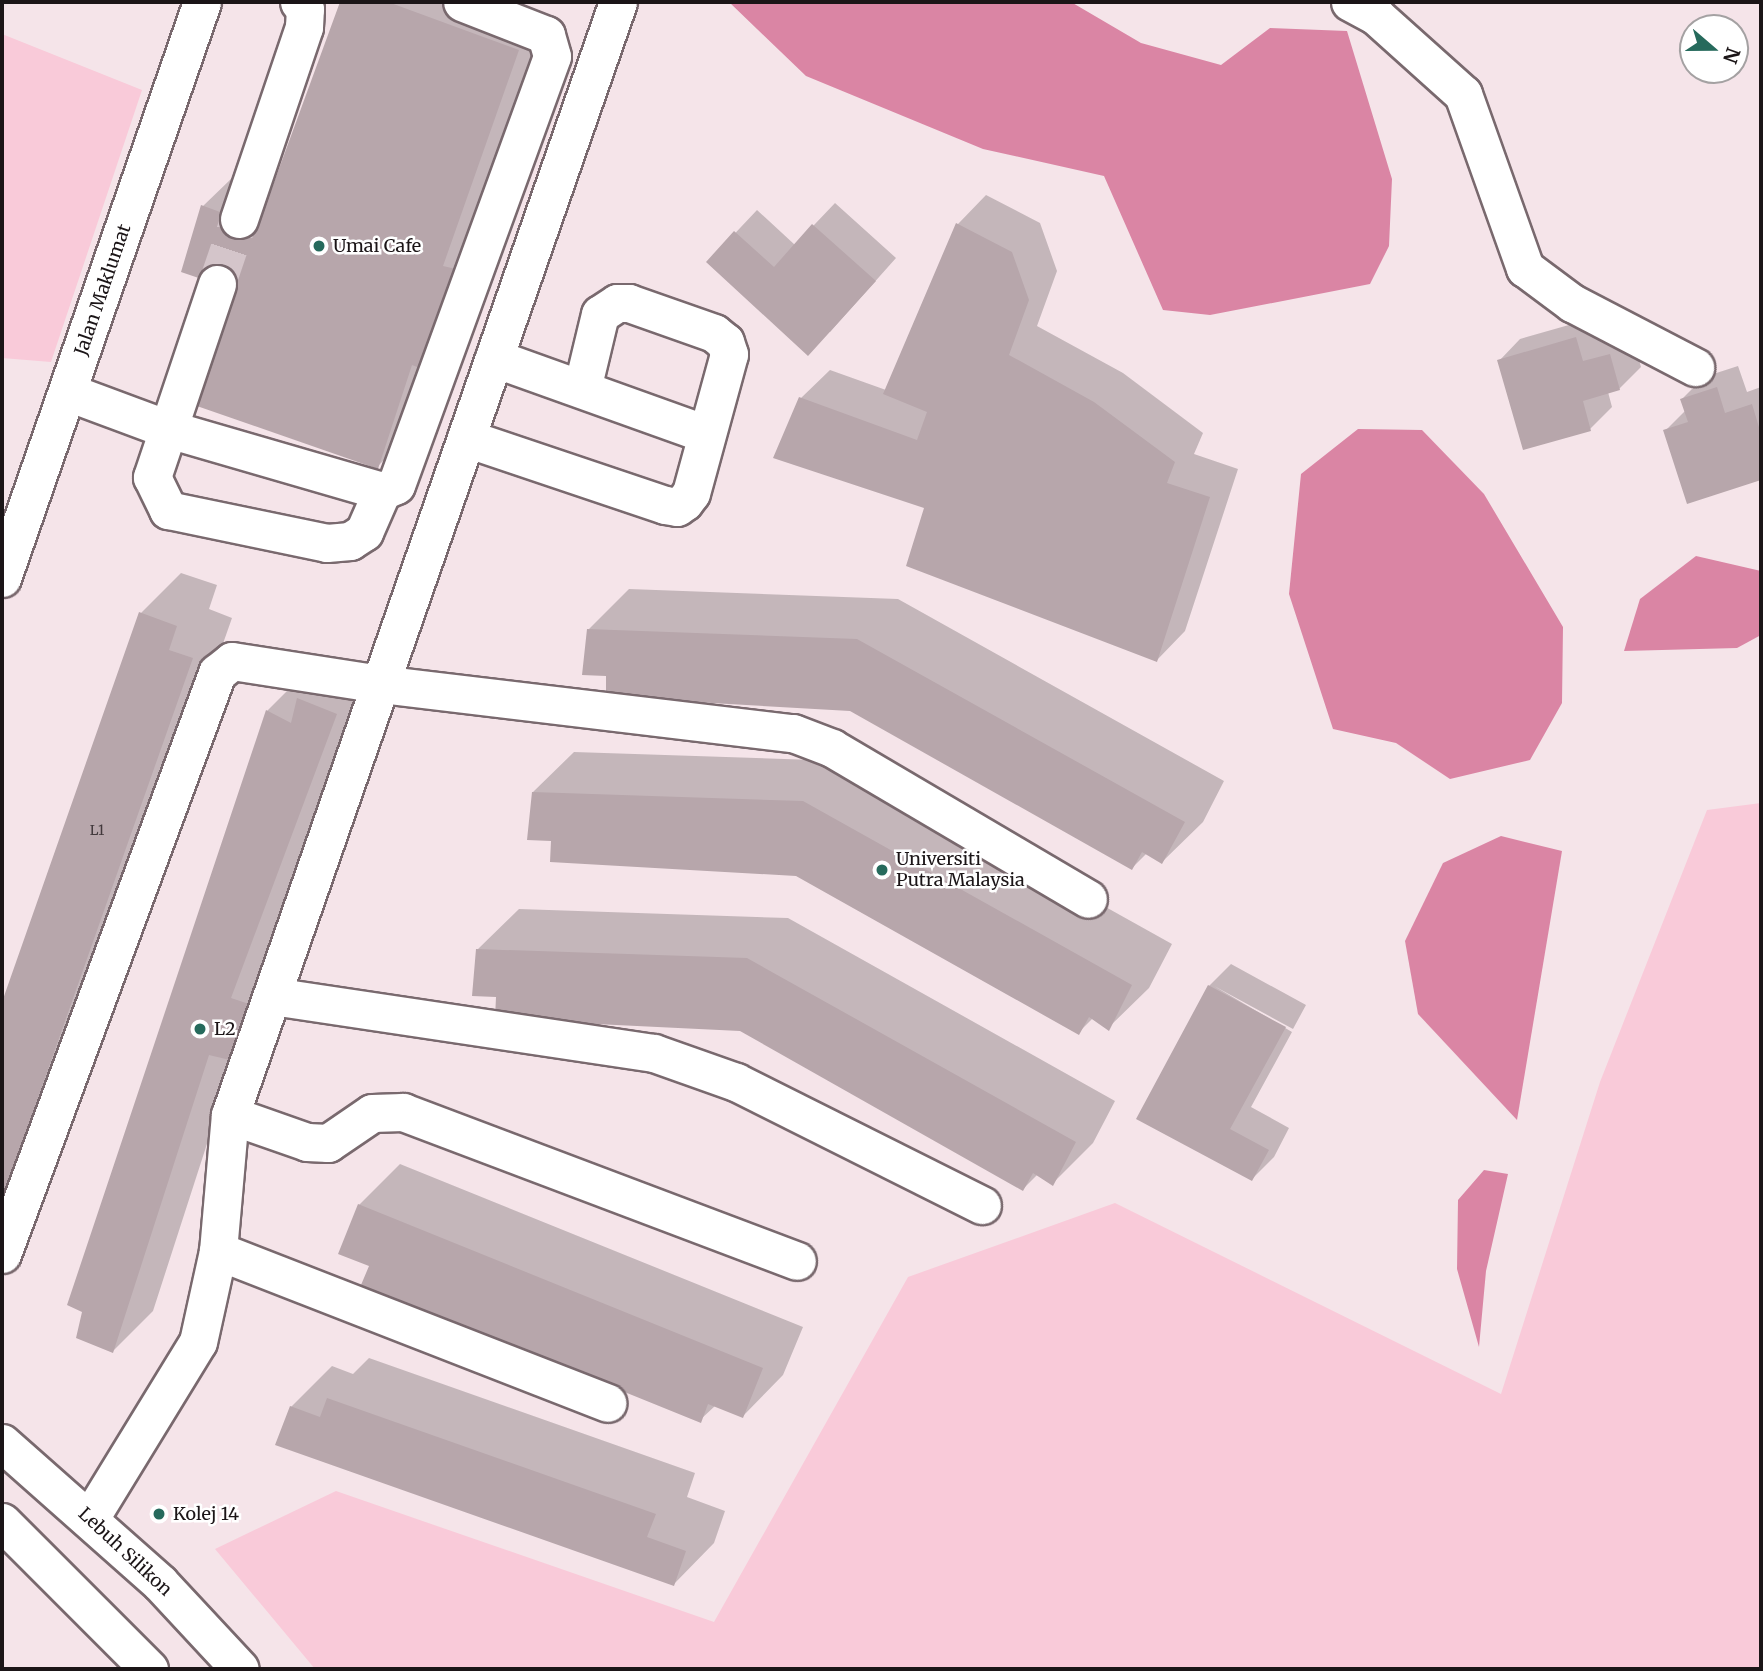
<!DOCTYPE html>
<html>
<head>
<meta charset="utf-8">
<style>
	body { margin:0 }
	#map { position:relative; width:1763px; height:1671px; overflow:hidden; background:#f5e4e9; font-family:Merriweather,serif }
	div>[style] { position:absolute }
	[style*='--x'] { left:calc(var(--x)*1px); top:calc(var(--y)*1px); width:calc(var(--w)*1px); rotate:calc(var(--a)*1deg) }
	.green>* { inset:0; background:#f9cad9 }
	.water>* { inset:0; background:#da85a4 }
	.shadow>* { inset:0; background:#0003 }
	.building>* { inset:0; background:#b7a6ab }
	.minor-tunnel>* { height:37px; margin-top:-18.5px; transform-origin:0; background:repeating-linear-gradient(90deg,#d4c5ca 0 37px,transparent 0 55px) }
	.roads { filter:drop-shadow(2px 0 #79696e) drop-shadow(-2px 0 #79696e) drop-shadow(0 2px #79696e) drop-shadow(0 -2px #79696e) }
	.minor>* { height:37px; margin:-18.5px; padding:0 18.5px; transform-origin:18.5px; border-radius:18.5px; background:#fff }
	.dots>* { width:19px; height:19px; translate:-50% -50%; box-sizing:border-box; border:4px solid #fff; border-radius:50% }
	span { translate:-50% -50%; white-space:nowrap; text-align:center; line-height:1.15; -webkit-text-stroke:5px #fff; paint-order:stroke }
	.number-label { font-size:14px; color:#42393c }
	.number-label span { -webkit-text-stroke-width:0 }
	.poi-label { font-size:18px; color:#1b1517 }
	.left { translate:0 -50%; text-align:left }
	.street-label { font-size:18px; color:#1b1517 }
	.frame { position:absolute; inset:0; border:4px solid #1b1517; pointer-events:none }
	.north { position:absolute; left:1679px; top:14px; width:70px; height:70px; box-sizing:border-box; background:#fff; border:2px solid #a4a1a2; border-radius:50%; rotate:110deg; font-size:19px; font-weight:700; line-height:28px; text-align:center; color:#1b1517 }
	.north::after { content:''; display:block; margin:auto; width:24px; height:32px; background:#266a5c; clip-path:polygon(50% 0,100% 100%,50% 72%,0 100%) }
</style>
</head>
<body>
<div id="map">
	<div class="green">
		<i style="clip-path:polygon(2px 34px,142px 90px,51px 362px,2px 358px)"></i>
		<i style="clip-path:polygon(1761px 803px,1761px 1669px,315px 1669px,215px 1549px,336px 1491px,714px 1622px,908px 1277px,1115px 1203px,1501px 1394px,1600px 1082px,1707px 810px)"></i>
	</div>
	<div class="water">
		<i style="clip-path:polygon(729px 2px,1071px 2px,1141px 43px,1221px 65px,1270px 28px,1347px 31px,1392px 179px,1389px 246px,1370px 284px,1210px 315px,1163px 310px,1104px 176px,983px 149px,806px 76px)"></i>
		<i style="clip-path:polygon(1358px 429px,1422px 430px,1484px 494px,1563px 627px,1562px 703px,1530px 760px,1450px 779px,1396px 743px,1333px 729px,1289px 594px,1301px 474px)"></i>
		<i style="clip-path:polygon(1696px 556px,1761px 571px,1761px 635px,1737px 648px,1624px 651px,1640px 599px)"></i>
		<i style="clip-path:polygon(1501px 836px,1562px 851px,1517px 1120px,1418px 1014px,1405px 941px,1443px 863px)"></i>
		<i style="clip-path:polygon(1484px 1170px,1508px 1174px,1486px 1271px,1479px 1347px,1457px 1269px,1458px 1200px)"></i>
	</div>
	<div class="shadow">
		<i style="clip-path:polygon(342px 2px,493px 2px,547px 22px,406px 438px,377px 467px,239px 290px,203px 206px,232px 178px,272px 192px)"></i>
		<i style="clip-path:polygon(986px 195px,1040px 223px,1057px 271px,1037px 326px,1123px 373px,1203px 433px,1194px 454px,1238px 469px,1185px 631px,1157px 660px,926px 507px,801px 398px,830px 370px,886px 390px,958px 224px)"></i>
		<i style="clip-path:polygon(835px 203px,896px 258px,830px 332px,708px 262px,757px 210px,795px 245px)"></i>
		<i style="clip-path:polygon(1597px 317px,1631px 333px,1641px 367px,1619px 389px,1608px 392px,1612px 407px,1590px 429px,1499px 361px,1520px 339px)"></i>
		<i style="clip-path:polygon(1738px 366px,1747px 392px,1761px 387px,1761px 478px,1688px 502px,1665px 431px,1686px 410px,1682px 399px,1704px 377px)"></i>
		<i style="clip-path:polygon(181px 573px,217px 585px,209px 609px,232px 618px,33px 1183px,2px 1214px,2px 1007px,141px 613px)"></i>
		<i style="clip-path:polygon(629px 589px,898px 599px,1224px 781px,1203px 822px,1162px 862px,1147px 853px,1132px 868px,850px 709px,608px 675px,589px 629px)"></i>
		<i style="clip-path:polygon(339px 659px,376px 673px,237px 1051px,153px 1311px,113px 1351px,267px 711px,308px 670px,321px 677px)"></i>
		<i style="clip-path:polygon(574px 752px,844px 761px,1172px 944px,1149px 988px,1108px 1028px,1093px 1018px,1078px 1033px,796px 874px,553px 840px,533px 792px)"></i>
		<i style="clip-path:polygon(519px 909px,788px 918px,1115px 1101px,1093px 1143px,1052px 1184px,1038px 1174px,1023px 1189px,741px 1030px,498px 996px,478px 949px)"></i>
		<i style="clip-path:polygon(1231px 964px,1306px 1005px,1293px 1029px,1214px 986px,1292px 1032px,1251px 1107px,1289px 1128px,1274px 1157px,1252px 1179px,1138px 1118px,1209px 986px)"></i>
		<i style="clip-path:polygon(400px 1164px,803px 1327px,783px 1375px,743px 1416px,716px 1405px,700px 1420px,371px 1265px,359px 1205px)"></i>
		<i style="clip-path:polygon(369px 1358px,695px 1473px,687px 1497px,725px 1511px,714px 1543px,674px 1584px,291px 1407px,332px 1366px,353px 1374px)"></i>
	</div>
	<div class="building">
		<i style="clip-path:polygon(340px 2px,388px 2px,519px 50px,443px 266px,469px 272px,430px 372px,412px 365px,378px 469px,194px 405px,237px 291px,181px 272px,201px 205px,258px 226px)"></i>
		<i style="clip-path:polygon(956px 223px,1012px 252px,1029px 300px,1009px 355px,1094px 402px,1175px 462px,1167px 483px,1210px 497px,1157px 662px,906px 566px,924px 508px,773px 458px,799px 397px,917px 440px,927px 412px,883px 394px)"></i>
		<i style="clip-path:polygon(812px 224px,876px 281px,808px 356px,706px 262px,734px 231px,774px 267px)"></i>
		<i style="clip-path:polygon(1576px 337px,1583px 361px,1610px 354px,1620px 390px,1583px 401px,1591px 431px,1523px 450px,1497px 360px)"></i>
		<i style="clip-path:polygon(1717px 387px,1725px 413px,1752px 404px,1761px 434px,1761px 480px,1687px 504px,1663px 430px,1688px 422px,1680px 399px)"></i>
		<i style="clip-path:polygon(139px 612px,177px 626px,169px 650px,193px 658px,2px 1200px,2px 1002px)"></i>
		<i style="clip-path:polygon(587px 629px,857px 639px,1185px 822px,1162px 864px,1142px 852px,1132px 870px,850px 711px,606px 697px,606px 676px,582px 675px)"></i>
		<i style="clip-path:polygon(297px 698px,337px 714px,231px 998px,249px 1004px,230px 1060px,209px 1055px,113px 1353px,76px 1338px,82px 1312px,67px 1305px,266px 710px,291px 723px)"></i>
		<i style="clip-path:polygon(532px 792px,803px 801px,1132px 985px,1109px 1031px,1089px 1017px,1079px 1035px,796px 876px,550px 862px,551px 841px,527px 840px)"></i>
		<i style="clip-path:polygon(476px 949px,747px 958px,1076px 1142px,1053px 1186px,1033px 1173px,1023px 1191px,740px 1031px,495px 1019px,496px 997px,472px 996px)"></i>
		<i style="clip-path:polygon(1208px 985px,1286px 1027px,1230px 1129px,1269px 1150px,1252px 1181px,1136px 1119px)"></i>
		<i style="clip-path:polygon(358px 1204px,763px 1368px,743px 1418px,708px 1404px,701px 1423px,361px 1285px,369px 1266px,338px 1254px)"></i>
		<i style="clip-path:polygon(327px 1398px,656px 1514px,647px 1537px,686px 1551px,674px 1586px,275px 1445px,290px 1406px,320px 1417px)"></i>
	</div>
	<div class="minor-tunnel">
		<i style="--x:217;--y:284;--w:69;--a:-71.3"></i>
	</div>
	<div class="roads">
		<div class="minor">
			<i style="--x:1350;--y:2;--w:30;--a:28"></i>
			<i style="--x:1376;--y:16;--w:117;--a:41.9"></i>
			<i style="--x:1463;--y:94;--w:185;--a:70.4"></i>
			<i style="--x:1525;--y:268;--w:59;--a:36.7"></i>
			<i style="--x:1572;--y:303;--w:139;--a:27.5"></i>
			<i style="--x:239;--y:219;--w:203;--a:-71.3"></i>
			<i style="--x:304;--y:27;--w:18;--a:-87"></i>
			<i style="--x:305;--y:9;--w:9;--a:-131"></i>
			<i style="--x:217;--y:284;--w:204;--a:108.6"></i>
			<i style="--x:152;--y:477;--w:37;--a:64"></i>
			<i style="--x:168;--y:510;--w:162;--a:11.7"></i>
			<i style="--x:327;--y:543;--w:23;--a:-5"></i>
			<i style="--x:350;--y:541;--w:17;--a:-33"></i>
			<i style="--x:364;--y:532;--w:45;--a:-66.3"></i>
			<i style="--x:494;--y:358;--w:225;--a:19.7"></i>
			<i style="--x:68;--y:392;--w:103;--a:20.4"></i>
			<i style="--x:165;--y:428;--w:226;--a:16.2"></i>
			<i style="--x:382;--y:491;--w:15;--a:-23"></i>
			<i style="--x:396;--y:485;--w:456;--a:-70"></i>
			<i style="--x:552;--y:56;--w:22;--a:-106"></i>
			<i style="--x:546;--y:35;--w:90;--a:-158.6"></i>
			<i style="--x:466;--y:438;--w:210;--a:18.6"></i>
			<i style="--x:665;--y:505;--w:12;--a:9"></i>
			<i style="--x:677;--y:507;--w:9;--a:-36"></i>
			<i style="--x:684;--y:502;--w:11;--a:-52"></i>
			<i style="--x:691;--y:493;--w:144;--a:-74.7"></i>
			<i style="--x:729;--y:354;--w:13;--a:-108"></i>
			<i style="--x:725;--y:342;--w:14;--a:-141"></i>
			<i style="--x:714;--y:333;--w:90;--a:-160.6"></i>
			<i style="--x:629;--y:303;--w:12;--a:180"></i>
			<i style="--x:617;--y:303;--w:20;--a:147"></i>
			<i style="--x:600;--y:314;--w:77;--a:103.5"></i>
			<i style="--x:2;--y:578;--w:610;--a:-70.85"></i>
			<i style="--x:272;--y:996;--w:386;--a:8.5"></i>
			<i style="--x:654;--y:1053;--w:87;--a:19.5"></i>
			<i style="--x:736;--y:1082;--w:275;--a:26.6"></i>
			<i style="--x:230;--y:1115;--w:82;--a:19.3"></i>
			<i style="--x:307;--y:1142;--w:21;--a:3"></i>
			<i style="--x:328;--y:1143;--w:53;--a:-34.3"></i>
			<i style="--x:372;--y:1113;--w:31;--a:-2"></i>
			<i style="--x:403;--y:1112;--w:421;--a:20.7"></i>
			<i style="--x:218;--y:1251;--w:418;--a:21.3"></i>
			<i style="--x:2;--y:1254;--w:620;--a:-69.69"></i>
			<i style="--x:217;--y:673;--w:19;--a:-39"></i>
			<i style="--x:232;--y:661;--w:150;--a:8.8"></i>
			<i style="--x:380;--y:684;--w:416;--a:6.8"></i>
			<i style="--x:793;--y:733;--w:42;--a:21"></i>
			<i style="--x:832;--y:748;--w:297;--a:30.5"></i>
			<i style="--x:2;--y:1443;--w:211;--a:41.5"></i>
			<i style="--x:160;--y:1583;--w:117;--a:47.1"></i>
			<i style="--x:90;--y:1518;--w:206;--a:-58.5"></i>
			<i style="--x:198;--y:1342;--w:93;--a:-77.6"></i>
			<i style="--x:218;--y:1251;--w:137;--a:-85"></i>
			<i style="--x:230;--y:1115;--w:1179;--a:-70.78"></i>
			<i style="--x:2;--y:1522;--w:208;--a:45"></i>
		</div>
	</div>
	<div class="dots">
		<i style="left:319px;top:246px;background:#266a5c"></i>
		<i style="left:882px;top:870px;background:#266a5c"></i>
		<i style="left:200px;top:1029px;background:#266a5c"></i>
		<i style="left:159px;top:1514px;background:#266a5c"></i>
	</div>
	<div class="number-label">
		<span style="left:97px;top:830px">L1</span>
	</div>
	<div class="poi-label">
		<span class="left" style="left:333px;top:246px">Umai Cafe</span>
		<span class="left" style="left:896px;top:870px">Universiti<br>Putra Malaysia</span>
		<span class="left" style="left:214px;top:1029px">L2</span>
		<span class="left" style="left:173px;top:1514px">Kolej 14</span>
	</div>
	<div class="street-label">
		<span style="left:103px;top:290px;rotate:-71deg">Jalan Maklumat</span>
		<span style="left:125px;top:1552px;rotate:43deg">Lebuh Silikon</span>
	</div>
	<div class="frame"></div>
	<div class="north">N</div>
</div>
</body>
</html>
